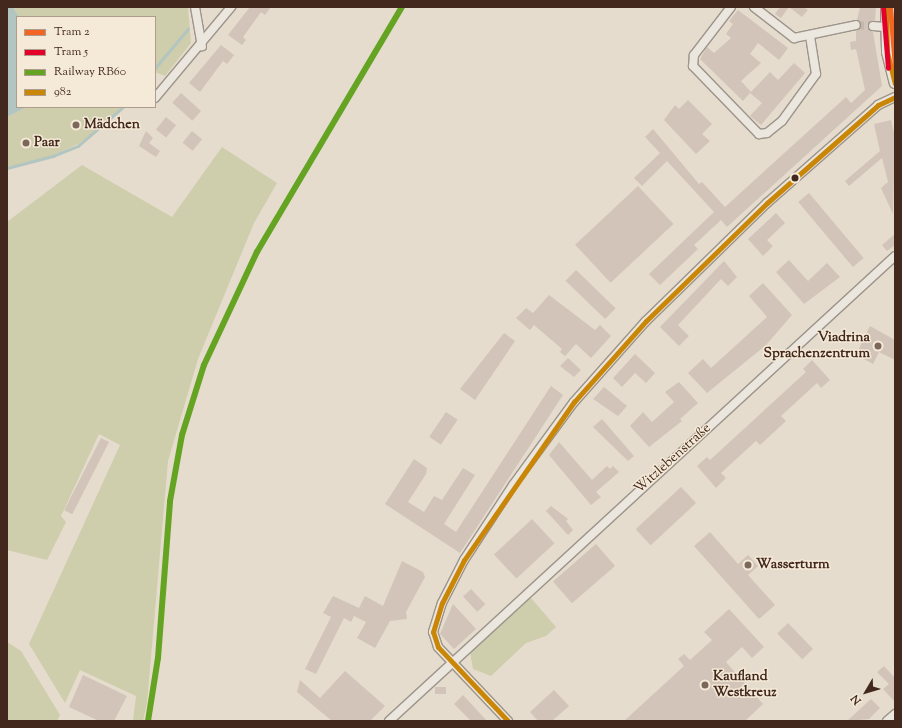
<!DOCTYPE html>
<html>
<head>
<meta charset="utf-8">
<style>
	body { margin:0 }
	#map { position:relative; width:902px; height:728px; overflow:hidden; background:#e5dccd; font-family:"Sorts Mill Goudy",serif }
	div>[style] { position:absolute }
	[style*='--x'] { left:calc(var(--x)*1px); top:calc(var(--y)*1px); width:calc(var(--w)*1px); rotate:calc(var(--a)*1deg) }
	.green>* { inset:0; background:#cecdac }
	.water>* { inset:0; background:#b2c5c0 }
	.stream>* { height:2.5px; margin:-1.25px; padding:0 1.25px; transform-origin:1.25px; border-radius:1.25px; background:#b2c5c0 }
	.building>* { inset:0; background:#d2c4b8; transform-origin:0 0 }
	.minor-tunnel>* { height:8px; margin-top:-4px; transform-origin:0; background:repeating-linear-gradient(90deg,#c5b8aa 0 8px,transparent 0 12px) }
	.roads { filter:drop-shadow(1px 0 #9c948a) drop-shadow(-1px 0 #9c948a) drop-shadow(0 1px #9c948a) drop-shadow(0 -1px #9c948a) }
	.minor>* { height:8px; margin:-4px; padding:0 4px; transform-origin:4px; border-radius:4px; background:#ebe6de }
	.tertiary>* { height:10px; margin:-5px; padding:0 5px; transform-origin:5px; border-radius:5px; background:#ebe6de }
	.bus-1>* { height:5px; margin:-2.5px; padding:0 2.5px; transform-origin:2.5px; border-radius:2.5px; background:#ca8707 }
	.rail-1>* { height:6px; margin:-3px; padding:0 3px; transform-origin:3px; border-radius:3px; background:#64a422 }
	.tram-1>* { height:5px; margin:-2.5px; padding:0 2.5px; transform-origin:2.5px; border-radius:2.5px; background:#f26522 }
	.tram-2>* { height:5px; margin:-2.5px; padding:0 2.5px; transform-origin:2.5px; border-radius:2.5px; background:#e4002b }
	.dots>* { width:11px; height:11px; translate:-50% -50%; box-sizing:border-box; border:2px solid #f5ead8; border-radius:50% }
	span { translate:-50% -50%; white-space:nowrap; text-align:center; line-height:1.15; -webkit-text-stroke:3px #f5ead8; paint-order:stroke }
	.poi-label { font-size:14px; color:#43291d; font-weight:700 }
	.left { translate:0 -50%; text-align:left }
	.right { translate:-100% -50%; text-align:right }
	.street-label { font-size:14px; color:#43291d }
	.frame { position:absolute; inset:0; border:8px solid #43291d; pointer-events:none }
	.legend { position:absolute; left:16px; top:16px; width:140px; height:92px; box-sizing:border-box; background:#f5ead8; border:1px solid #ae9d8d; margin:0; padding:5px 7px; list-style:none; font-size:12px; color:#43291d }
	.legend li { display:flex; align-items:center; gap:8px; height:20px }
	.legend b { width:20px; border:1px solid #ae9d8d }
	.north { position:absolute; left:846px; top:672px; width:40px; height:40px; -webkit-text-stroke:3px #f5ead8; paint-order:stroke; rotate:232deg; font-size:11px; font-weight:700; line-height:16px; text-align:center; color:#43291d }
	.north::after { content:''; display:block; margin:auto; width:14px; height:18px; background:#43291d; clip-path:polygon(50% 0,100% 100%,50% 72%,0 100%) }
</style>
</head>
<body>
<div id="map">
	<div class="green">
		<i style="clip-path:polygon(13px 7px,188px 7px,191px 43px,165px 76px,155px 72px,155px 17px,19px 17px)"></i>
		<i style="clip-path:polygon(27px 107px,123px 107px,80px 143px,45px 159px,7px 167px,7px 117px)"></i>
		<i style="clip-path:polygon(222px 147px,277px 183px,254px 223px,198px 359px,168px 461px,147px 703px,143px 721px,133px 721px,136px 696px,80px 670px,65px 703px,29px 644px,120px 445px,99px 434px,61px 516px,66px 522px,47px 560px,7px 550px,7px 222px,82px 165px,172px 217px)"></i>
		<i style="clip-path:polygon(531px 598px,556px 627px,546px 636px,526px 643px,491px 676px,473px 669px,470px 652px)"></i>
		<i style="clip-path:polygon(7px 642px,21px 651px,60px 715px,57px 721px,7px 721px)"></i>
	</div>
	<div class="water">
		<i style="clip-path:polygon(7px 7px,13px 7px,19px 17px,17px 107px,27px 107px,7px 117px)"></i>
	</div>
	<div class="stream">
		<i style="--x:155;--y:68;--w:51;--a:-49.8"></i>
		<i style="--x:7;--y:168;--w:48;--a:-14.6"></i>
		<i style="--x:53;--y:156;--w:27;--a:-22"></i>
		<i style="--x:78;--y:146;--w:60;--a:-40.9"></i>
	</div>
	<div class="building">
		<i style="clip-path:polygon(250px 7px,271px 7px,265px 15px,261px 12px,243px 37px,246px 40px,242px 45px,228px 35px)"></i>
		<i style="clip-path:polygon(780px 7px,789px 7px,781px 18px,775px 14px)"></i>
		<i style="clip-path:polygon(789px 7px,804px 7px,808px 10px,802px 17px)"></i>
		<i style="clip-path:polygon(860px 7px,876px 7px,875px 21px,868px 26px,873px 32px,882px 86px,727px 227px,721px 220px,694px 245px,698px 249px,660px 285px,649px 274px,714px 212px,667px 161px,642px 186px,634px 178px,660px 153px,645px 137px,653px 129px,699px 184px,702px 182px,725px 207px,846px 97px,851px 103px,865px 90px,856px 49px,851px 50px,850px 42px,856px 41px,856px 31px,861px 26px,857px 20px)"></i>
		<i style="clip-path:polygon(738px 10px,788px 48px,779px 60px,758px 43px,750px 54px,761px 63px,741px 81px,751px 92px,770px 72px,778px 80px,794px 63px,805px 73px,761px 125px,750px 116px,762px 103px,750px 93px,743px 101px,700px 59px,707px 47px,714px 53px,731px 38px,726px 34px,733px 24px,729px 21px)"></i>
		<i style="clip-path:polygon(221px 45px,234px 55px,227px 64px,223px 61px,200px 92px,189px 83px)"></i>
		<i style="left:181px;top:93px;width:27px;height:13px;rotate:42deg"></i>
		<i style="clip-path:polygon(688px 100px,712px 124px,702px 134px,710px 141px,696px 154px,664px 120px,675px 105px,679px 109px)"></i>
		<i style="left:166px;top:117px;width:13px;height:16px;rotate:39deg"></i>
		<i style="clip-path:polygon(891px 120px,895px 137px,893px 214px,881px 188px,888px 182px,882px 158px,849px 186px,845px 181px,880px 151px,874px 124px)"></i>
		<i style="clip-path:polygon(146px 131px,153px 138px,149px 143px,160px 151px,156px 157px,139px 146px)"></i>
		<i style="left:192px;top:131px;width:13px;height:15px;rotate:39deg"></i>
		<i style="left:638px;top:186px;width:52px;height:86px;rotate:47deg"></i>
		<i style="left:809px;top:193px;width:85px;height:14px;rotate:50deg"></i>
		<i style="clip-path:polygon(776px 213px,785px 223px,767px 240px,773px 246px,763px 256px,748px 239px)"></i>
		<i style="clip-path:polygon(895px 234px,895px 245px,887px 251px,882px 245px)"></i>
		<i style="clip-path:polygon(789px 260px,808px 281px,827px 263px,840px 277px,804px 304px,776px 272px)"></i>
		<i style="clip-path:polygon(724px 261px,737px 277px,728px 286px,721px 279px,678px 325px,689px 336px,679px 346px,660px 327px)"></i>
		<i style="left:576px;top:270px;width:55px;height:15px;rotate:44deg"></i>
		<i style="clip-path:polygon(763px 283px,792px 315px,766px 345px,707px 393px,688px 373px,703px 359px,711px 368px,767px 317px,749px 296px)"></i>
		<i style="clip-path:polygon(549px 295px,595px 330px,600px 325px,611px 336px,591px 358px,576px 344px,565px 356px,560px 352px,562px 349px,534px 325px,530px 330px,516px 318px,526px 308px,533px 313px)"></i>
		<i style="clip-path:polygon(870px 326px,895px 340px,895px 360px,879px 352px,873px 364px,856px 355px)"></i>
		<i style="clip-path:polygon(504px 333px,515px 341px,475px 400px,460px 389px)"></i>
		<i style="clip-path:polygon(635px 354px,655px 373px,646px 383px,635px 373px,622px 387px,613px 378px)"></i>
		<i style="clip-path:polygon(568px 358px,581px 370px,574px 377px,560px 366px)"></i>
		<i style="clip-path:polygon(812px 360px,830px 380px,821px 388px,817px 383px,781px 416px,786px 421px,760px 445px,756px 441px,721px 473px,726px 478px,716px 488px,697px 466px,707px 457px,710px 460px,806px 372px,803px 369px)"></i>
		<i style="clip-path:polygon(679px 382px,698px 403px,680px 419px,682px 421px,649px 447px,630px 426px,643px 412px,652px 422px,674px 402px,665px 392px)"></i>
		<i style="clip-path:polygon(551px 386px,563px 395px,460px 553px,385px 504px,414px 459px,427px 468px,426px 474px,408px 502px,424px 512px,434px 496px,442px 500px,463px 468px,475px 475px,444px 524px,456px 532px)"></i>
		<i style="clip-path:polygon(604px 387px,627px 406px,618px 416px,593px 399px)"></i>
		<i style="left:446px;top:412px;width:14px;height:30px;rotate:34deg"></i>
		<i style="clip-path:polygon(602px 419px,634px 456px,628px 461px,593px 427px)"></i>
		<i style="left:101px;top:438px;width:9px;height:81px;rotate:27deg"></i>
		<i style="clip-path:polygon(559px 442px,592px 480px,607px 466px,610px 469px,613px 466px,619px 472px,596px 492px,601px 497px,591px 505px,549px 455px)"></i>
		<i style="left:681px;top:487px;width:22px;height:62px;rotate:47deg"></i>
		<i style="clip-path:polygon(551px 506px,568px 519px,566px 521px,573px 530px,568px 535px,546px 511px)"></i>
		<i style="left:532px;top:519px;width:33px;height:52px;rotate:47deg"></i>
		<i style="clip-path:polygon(710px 532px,738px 564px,748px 555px,758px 566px,748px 575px,775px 605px,759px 619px,694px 546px)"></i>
		<i style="left:596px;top:544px;width:29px;height:57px;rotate:49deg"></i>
		<i style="clip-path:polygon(402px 561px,423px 572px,425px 577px,406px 612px,407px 619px,390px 621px,375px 648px,357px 638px,366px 622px,354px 616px,351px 622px,344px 618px,316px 674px,305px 669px,331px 617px,323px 613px,333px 596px,359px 608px,365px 596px,383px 606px)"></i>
		<i style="left:471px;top:589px;width:21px;height:11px;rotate:47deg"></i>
		<i style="clip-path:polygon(453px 604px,476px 629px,454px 649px,440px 634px)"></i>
		<i style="clip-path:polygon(729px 609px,764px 647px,752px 658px,742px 647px,726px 662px,763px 704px,745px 721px,624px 721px,684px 666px,678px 659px,684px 654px,690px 660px,712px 640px,704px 632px)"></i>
		<i style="left:788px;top:623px;width:36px;height:15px;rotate:46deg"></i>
		<i style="clip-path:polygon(884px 666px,895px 678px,895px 702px,883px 689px,889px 684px,877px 672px)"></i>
		<i style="clip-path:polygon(345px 671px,385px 706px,370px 721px,332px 721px,297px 692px,300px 680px,320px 698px)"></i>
		<i style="clip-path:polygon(83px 675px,127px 696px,114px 721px,99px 721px,69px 707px)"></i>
		<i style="left:435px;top:687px;width:11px;height:7px"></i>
		<i style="clip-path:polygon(554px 690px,569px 706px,552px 721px,538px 721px,530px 712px)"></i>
		<i style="clip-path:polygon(463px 695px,487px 721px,471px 721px,454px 704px)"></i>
		<i style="clip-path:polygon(871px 699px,880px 708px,869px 719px,847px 721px)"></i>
	</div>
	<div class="minor-tunnel">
		<i style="--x:856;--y:25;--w:17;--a:3"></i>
	</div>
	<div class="roads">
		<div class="minor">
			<i style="--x:195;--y:7;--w:40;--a:80"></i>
			<i style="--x:731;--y:7;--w:61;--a:127.6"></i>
			<i style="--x:694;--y:55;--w:11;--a:95"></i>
			<i style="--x:693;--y:66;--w:95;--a:45.9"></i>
			<i style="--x:759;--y:134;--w:8;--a:-7"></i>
			<i style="--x:767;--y:133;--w:19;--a:-39"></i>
			<i style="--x:782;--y:121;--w:58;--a:-54.1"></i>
			<i style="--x:816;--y:74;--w:38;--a:-99"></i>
			<i style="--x:754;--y:7;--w:51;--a:37.8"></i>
			<i style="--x:794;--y:38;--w:63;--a:-11.8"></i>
			<i style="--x:873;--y:26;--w:22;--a:5"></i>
			<i style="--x:155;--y:98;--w:119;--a:-50.1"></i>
			<i style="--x:389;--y:721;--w:687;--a:-42.58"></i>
			<i style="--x:508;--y:721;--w:102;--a:-133.4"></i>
			<i style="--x:438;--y:647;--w:16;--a:-108"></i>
			<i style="--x:433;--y:632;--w:30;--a:-73"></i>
			<i style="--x:442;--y:603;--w:48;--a:-62.9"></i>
			<i style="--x:464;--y:560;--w:90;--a:-56.8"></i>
			<i style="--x:513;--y:485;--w:103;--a:-53.7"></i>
			<i style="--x:574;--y:402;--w:108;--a:-48.4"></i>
			<i style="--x:646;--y:321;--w:169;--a:-44.3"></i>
			<i style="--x:767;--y:203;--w:148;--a:-41.4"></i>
			<i style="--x:878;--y:105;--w:19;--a:-25"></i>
			<i style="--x:887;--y:721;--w:11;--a:-41"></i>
		</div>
		<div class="tertiary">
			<i style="--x:886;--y:7;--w:45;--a:88.7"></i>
			<i style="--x:887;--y:52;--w:32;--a:76"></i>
		</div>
	</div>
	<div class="bus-1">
		<i style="--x:886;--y:7;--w:45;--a:88.7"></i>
		<i style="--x:887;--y:52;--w:32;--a:76"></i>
		<i style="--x:508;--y:721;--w:102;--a:-133.4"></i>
		<i style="--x:438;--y:647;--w:16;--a:-108"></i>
		<i style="--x:433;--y:632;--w:30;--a:-73"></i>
		<i style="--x:442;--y:603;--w:48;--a:-62.9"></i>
		<i style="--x:464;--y:560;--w:193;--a:-55.2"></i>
		<i style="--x:574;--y:402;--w:108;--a:-48.4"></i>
		<i style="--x:646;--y:321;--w:169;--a:-44.3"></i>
		<i style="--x:767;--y:203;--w:148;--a:-41.4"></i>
		<i style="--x:878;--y:105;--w:19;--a:-25"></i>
	</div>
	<div class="rail-1">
		<i style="--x:148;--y:721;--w:64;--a:-81"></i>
		<i style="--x:158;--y:658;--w:157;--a:-85.6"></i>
		<i style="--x:170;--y:501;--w:67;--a:-79.7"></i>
		<i style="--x:182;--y:435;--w:73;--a:-72.6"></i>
		<i style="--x:204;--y:365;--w:125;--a:-64.9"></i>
		<i style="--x:257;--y:252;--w:285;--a:-59.4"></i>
	</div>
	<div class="tram-1">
		<i style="--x:890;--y:7;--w:60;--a:85.2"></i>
	</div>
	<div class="tram-2">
		<i style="--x:883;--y:7;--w:61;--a:85.3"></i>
	</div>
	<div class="dots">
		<i style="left:76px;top:125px;background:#7c685b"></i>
		<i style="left:26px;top:143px;background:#7c685b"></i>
		<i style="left:795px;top:178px;background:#43291d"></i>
		<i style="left:878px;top:346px;background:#7c685b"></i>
		<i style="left:748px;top:565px;background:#7c685b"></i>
		<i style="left:705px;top:685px;background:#7c685b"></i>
	</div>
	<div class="poi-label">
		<span class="left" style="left:84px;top:125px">Mädchen</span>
		<span class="left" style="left:34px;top:143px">Paar</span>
		<span class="right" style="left:870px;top:346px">Viadrina<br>Sprachenzentrum</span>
		<span class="left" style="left:756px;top:565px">Wasserturm</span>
		<span class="left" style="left:713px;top:685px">Kaufland<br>Westkreuz</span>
	</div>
	<div class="street-label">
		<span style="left:673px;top:459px;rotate:-42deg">Witzlebenstraße</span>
	</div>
	<div class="frame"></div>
	<ul class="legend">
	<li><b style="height:5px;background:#f26522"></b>Tram 2</li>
	<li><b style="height:5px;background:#e4002b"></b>Tram 5</li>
	<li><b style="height:5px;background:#64a422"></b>Railway RB60</li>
	<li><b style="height:5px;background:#ca8707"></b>982</li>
	</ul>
	<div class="north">N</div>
</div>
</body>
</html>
